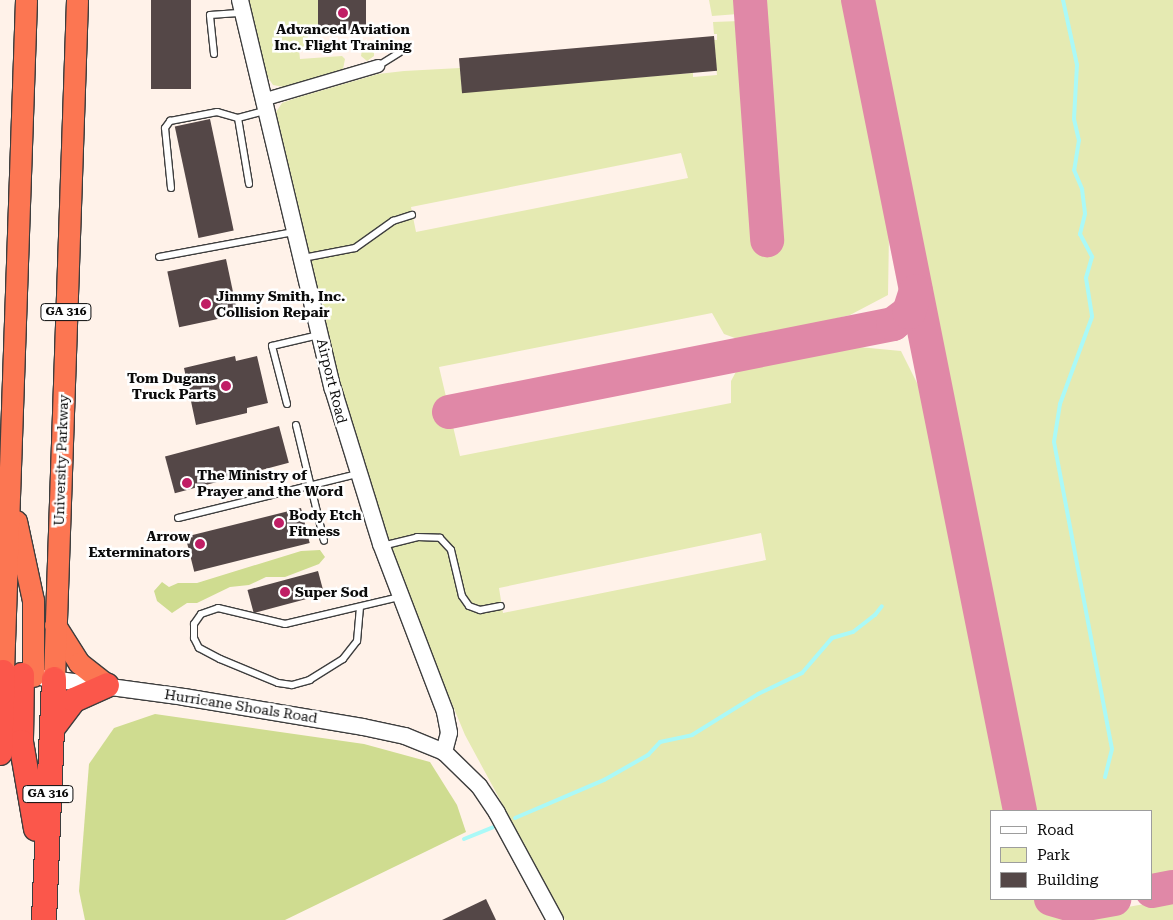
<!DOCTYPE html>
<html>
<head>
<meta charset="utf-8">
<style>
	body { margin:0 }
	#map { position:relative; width:1173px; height:920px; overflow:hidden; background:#fff2e9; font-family:"Roboto Serif",serif }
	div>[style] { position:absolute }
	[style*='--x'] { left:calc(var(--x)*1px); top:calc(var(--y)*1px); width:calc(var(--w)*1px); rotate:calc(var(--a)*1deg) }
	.green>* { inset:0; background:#e5eab2 }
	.forest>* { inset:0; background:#cfdc90 }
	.stream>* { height:4px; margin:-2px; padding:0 2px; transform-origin:2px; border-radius:2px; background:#abf9f7 }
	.taxiway>* { height:34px; margin:-17px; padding:0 17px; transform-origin:17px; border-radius:17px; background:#e088a7 }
	.building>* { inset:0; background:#544747; transform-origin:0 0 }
	.roads { filter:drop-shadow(1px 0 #3e3e3e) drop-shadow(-1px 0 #3e3e3e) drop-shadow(0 1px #3e3e3e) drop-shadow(0 -1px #3e3e3e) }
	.service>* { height:6px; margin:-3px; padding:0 3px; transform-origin:3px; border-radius:3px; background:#fff }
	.minor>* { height:12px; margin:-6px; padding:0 6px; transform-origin:6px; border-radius:6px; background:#fff }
	.tertiary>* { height:16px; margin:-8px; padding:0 8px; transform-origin:8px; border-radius:8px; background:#fff }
	.trunk>* { height:21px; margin:-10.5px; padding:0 10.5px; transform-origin:10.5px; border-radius:10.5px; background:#fc7652 }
	.motorway>* { height:24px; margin:-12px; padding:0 12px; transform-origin:12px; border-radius:12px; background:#fb574b }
	.dots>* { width:14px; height:14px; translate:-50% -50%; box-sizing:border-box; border:2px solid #fff; border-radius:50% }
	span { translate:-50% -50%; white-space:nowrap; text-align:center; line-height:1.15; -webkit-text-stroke:5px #fff; paint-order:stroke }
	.shield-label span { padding:1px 4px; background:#fff; border:1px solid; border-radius:4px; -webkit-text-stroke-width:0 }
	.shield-label { font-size:12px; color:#0b0b0b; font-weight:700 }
	.poi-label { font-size:14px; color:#0b0b0b; font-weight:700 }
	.left { translate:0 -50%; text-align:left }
	.right { translate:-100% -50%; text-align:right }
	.street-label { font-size:14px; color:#0b0b0b }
	.legend { position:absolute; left:990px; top:810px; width:162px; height:90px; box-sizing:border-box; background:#fff; border:1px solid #9d9d9d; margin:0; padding:6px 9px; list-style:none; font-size:15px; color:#0b0b0b }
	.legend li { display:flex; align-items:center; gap:10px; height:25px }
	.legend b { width:25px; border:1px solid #9d9d9d }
</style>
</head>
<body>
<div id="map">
	<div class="green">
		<i style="clip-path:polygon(248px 0,318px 0,320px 33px,308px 35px,307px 47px,299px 50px,300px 59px,342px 56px,345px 59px,343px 69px,284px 87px,273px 85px,265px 73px)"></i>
		<i style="clip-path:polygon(709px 0,739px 0,738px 14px,712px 16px)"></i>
		<i style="clip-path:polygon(evenodd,761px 0,846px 0,879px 166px,889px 234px,888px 295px,850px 315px,743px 341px,724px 334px,712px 313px,439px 367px,460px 456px,731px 403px,731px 381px,738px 368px,749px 362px,848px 346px,901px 351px,918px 385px,942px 474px,1008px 811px,992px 811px,992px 899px,1033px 899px,1045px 910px,1071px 917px,1173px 899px,1173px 920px,565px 920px,465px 735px,409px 600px,354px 441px,276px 112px,282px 103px,296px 98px,378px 74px,404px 71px,460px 68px,462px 91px,693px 73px,693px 77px,717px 75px,714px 40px,717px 40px,717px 34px,714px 34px,713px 22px,740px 21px,756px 236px,778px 244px,761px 0,681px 153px,688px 178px,416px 232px,411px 207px,681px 153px,761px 0,761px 533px,766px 560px,503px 613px,499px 588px,761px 533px)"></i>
		<i style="clip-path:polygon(868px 0,1173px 0,1173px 878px,1152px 881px,1152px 811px,1033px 811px,1024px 784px)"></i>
		<i style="clip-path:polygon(374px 43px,374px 56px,367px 61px,361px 56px,362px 50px)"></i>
	</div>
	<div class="forest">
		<i style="clip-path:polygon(320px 550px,325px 557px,319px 564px,285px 577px,266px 577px,249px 585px,230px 587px,197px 603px,187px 603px,172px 613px,157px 601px,154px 591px,162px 582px,169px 587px,178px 583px,197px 583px,301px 551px)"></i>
		<i style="clip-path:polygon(155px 714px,364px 744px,430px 762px,457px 805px,466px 832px,285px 920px,85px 920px,79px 891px,89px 764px,114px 728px)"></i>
	</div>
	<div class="stream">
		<i style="--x:1063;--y:0;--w:66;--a:77.8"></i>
		<i style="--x:1077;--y:65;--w:54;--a:93.2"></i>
		<i style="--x:1074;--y:119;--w:22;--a:77"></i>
		<i style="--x:1079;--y:140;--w:30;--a:99"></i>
		<i style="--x:1074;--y:170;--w:21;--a:67"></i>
		<i style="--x:1082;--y:189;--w:25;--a:83"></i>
		<i style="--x:1085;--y:214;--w:21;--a:104"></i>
		<i style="--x:1080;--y:234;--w:26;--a:62"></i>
		<i style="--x:1092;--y:257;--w:22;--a:106"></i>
		<i style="--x:1086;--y:278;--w:39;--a:81"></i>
		<i style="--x:1092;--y:317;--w:93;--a:110.2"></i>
		<i style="--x:1060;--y:404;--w:38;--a:99"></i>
		<i style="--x:1054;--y:442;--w:312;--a:79.3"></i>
		<i style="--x:1112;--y:749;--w:29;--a:104"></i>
		<i style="--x:515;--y:818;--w:97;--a:-23.1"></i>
		<i style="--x:604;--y:780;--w:51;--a:-29.6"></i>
		<i style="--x:648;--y:755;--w:18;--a:-47"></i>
		<i style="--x:660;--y:742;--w:33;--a:-12"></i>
		<i style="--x:692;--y:735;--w:78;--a:-31.8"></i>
		<i style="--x:758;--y:694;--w:49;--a:-25.5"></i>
		<i style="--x:802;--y:673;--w:46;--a:-49.4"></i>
		<i style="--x:832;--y:638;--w:22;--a:-16"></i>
		<i style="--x:853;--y:632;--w:28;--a:-38"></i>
		<i style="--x:875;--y:615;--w:11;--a:-52"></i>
		<i style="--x:464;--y:839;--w:31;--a:-22"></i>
	</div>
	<div class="taxiway">
		<i style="--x:750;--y:0;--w:241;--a:85.9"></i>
		<i style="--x:858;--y:0;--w:827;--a:78.7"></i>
		<i style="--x:449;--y:412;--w:453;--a:-11.2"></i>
		<i style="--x:893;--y:324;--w:20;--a:-37"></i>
		<i style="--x:909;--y:312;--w:22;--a:-72"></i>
		<i style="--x:1152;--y:891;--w:21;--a:-11"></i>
		<i style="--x:1051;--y:899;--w:25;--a:16"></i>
		<i style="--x:1075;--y:906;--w:40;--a:-10"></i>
	</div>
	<div class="building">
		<i style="left:151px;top:0;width:40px;height:89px"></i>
		<i style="left:318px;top:0;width:48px;height:32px"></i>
		<i style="left:714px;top:36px;width:35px;height:256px;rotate:85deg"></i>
		<i style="left:210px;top:119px;width:114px;height:36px;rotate:78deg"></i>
		<i style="left:226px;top:259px;width:57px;height:60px;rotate:78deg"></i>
		<i style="clip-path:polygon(235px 356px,236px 361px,257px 356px,268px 403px,247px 408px,247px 413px,196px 425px,184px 368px)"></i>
		<i style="left:279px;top:426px;width:38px;height:118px;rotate:75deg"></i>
		<i style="left:301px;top:508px;width:36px;height:119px;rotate:76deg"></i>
		<i style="left:318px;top:571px;width:24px;height:73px;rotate:75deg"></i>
		<i style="clip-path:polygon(486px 899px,496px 920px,442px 920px)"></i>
	</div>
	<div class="roads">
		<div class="service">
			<i style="--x:214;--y:54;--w:39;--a:-96"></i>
			<i style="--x:210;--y:15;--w:32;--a:-4"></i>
			<i style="--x:378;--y:66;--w:25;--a:-32"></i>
			<i style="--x:238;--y:118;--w:67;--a:80.5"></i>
			<i style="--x:171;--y:188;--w:60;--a:-95.7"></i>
			<i style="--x:165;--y:128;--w:9;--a:-54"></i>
			<i style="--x:170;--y:121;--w:48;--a:-10.8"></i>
			<i style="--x:217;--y:112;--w:22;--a:16"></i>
			<i style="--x:238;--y:118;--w:30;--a:-15"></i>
			<i style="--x:159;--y:257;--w:137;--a:-10.5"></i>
			<i style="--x:303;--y:258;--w:53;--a:-10.9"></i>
			<i style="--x:355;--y:248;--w:47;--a:-35.4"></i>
			<i style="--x:393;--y:221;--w:20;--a:-18"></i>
			<i style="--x:287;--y:404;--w:60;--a:-104.5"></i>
			<i style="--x:272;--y:346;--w:48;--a:-13.2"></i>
			<i style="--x:296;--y:425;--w:119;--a:76.4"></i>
			<i style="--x:178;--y:518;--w:184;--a:-13.8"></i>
			<i style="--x:382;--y:546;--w:36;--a:-14"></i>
			<i style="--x:417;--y:537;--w:23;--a:2"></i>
			<i style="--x:440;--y:538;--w:16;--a:47"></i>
			<i style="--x:451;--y:550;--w:47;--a:76.6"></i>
			<i style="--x:462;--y:596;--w:12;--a:55"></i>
			<i style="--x:469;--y:606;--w:12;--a:20"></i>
			<i style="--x:480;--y:610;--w:21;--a:-11"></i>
			<i style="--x:360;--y:607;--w:34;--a:95"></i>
			<i style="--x:357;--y:641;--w:23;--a:128"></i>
			<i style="--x:343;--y:659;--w:39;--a:148"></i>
			<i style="--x:310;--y:680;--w:19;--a:164"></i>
			<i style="--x:292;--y:685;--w:14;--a:-172"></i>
			<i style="--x:278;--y:683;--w:63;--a:-157.5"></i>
			<i style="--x:220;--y:659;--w:24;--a:-152"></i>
			<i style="--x:199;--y:648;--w:11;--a:-117"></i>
			<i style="--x:194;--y:638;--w:14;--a:-90"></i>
			<i style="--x:194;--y:624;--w:12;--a:-55"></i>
			<i style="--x:201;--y:614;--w:18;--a:-19"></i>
			<i style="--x:218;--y:608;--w:69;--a:13.4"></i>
			<i style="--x:285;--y:624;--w:117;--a:-13.3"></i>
		</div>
		<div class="minor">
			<i style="--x:266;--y:99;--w:117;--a:-16.4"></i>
		</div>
		<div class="tertiary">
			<i style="--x:240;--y:0;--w:400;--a:76.6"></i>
			<i style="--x:333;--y:389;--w:162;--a:72.8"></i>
			<i style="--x:381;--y:544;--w:180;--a:69.1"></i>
			<i style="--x:445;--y:712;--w:21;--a:79"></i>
			<i style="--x:449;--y:733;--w:20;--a:105"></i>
			<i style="--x:44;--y:678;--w:141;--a:7.7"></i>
			<i style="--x:184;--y:697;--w:181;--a:9.5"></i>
			<i style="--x:363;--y:727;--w:43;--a:12.1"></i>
			<i style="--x:405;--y:736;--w:42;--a:22.3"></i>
			<i style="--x:444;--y:752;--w:49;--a:44.2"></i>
			<i style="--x:479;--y:786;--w:32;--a:56"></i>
			<i style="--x:497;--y:813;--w:122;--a:61.5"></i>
		</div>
		<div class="trunk">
			<i style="--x:16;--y:521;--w:81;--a:77.9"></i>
			<i style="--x:33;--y:600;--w:76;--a:90"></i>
			<i style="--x:55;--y:625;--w:45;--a:57.7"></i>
			<i style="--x:79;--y:663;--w:36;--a:38"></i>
			<i style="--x:3;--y:672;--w:672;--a:-88.04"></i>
			<i style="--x:54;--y:679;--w:679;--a:-88.06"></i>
		</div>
		<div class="motorway">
			<i style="--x:22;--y:675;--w:67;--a:90.9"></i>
			<i style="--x:21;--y:742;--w:88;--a:80.2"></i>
			<i style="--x:52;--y:729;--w:36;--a:-53"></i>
			<i style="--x:74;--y:700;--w:36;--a:-24"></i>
			<i style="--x:0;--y:753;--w:81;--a:-87.9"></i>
			<i style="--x:44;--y:920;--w:241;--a:-87.6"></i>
		</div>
	</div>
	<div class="dots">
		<i style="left:343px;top:13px;background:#c01e65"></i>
		<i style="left:206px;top:304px;background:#c01e65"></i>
		<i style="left:226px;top:386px;background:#c01e65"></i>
		<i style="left:187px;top:483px;background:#c01e65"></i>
		<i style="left:279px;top:523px;background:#c01e65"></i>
		<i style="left:200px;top:544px;background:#c01e65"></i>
		<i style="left:285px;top:592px;background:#c01e65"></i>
	</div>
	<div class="shield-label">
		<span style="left:66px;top:312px">GA 316</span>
		<span style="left:48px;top:794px">GA 316</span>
	</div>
	<div class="poi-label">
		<span style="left:343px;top:37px">Advanced Aviation<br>Inc. Flight Training</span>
		<span class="left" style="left:216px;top:304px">Jimmy Smith, Inc.<br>Collision Repair</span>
		<span class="right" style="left:216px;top:386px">Tom Dugans<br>Truck Parts</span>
		<span class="left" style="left:197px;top:483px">The Ministry of<br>Prayer and the Word</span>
		<span class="left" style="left:289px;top:523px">Body Etch<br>Fitness</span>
		<span class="right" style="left:190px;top:544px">Arrow<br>Exterminators</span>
		<span class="left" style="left:295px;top:592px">Super Sod</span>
	</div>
	<div class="street-label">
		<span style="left:332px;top:381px;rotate:76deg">Airport Road</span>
		<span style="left:61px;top:460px;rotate:-88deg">University Parkway</span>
		<span style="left:241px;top:706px;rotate:9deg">Hurricane Shoals Road</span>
	</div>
	<ul class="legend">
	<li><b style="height:6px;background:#fff"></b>Road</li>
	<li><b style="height:14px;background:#e5eab2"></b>Park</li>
	<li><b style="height:14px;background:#544747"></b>Building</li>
	</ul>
</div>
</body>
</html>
